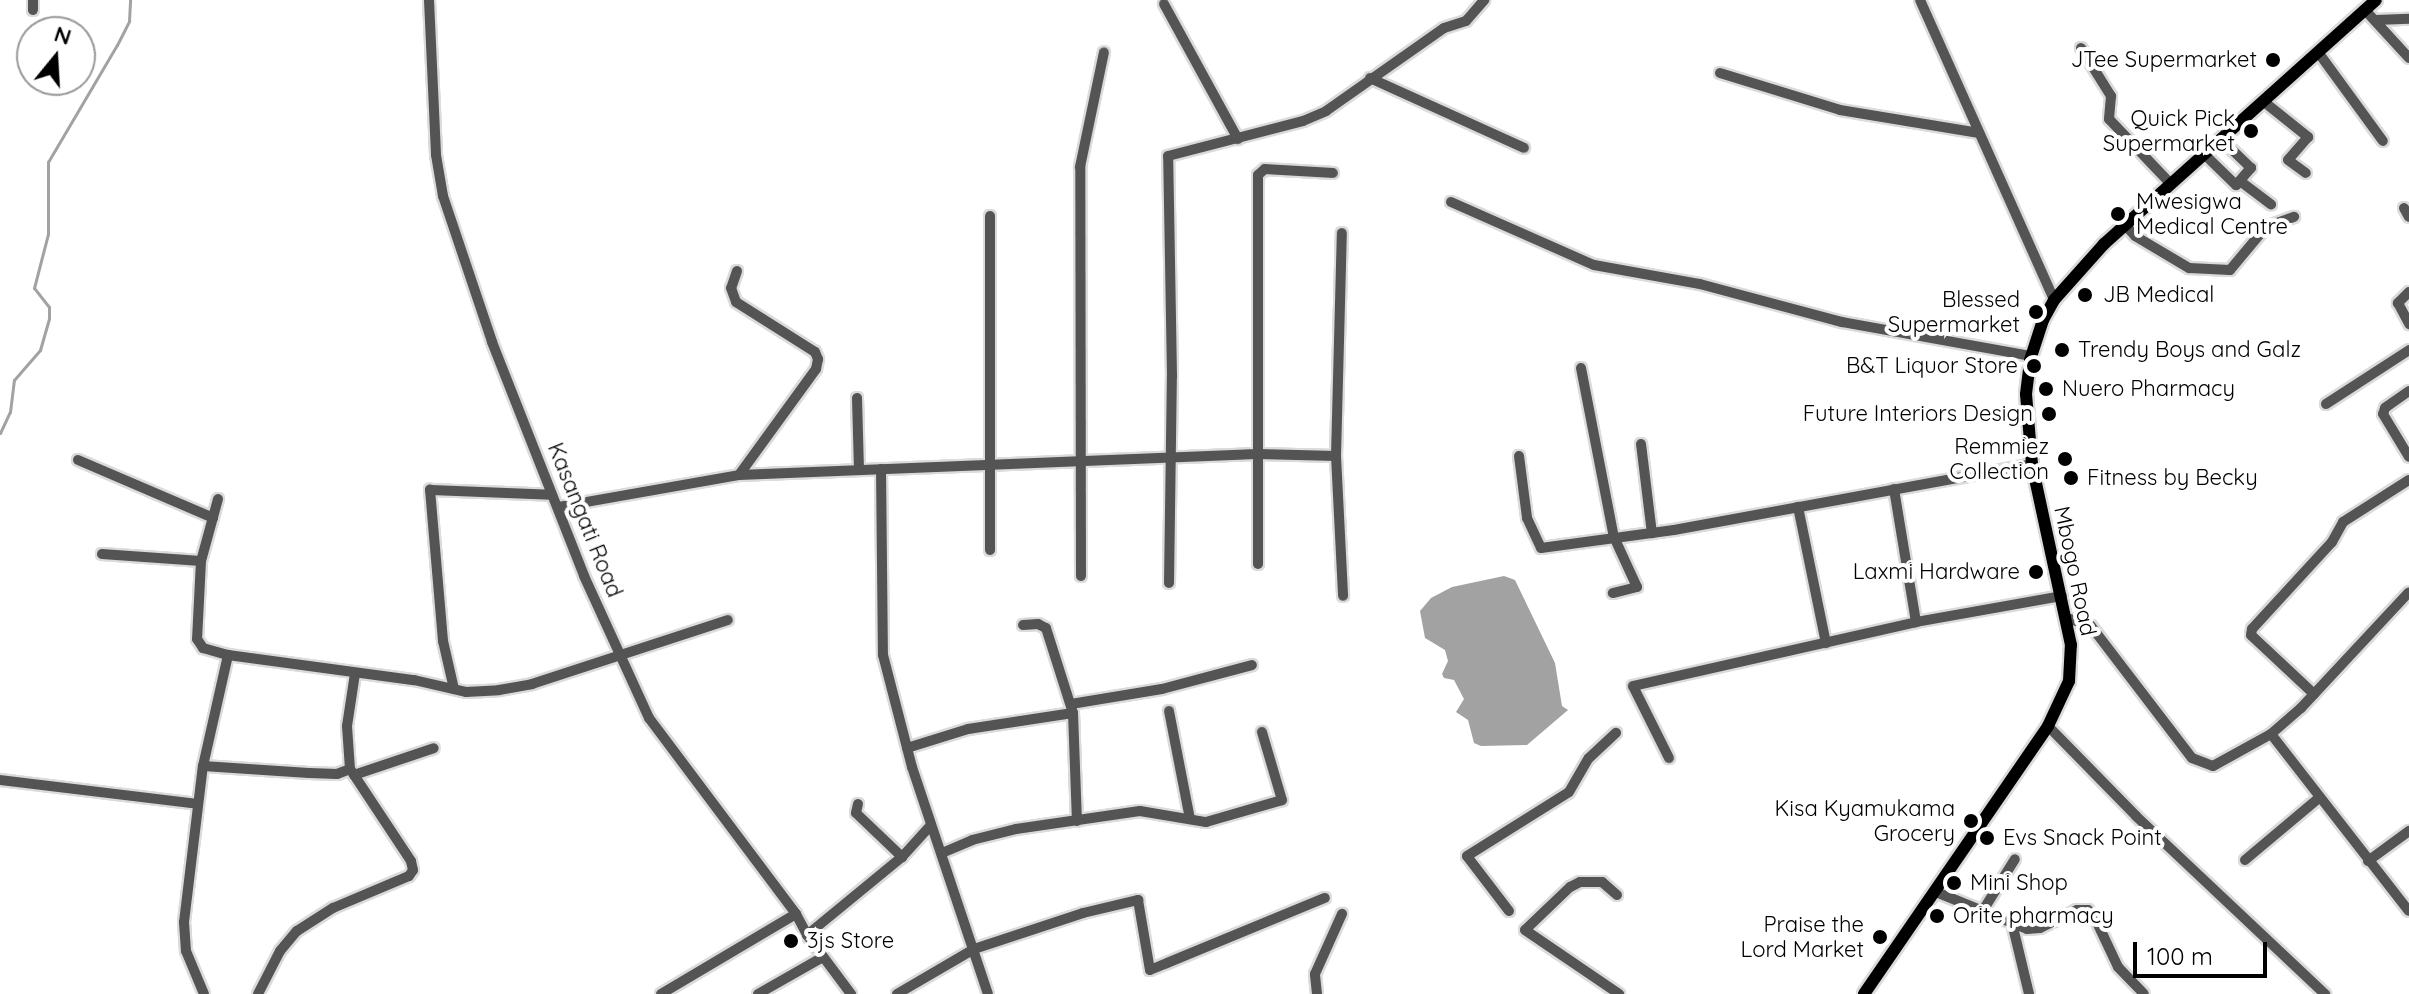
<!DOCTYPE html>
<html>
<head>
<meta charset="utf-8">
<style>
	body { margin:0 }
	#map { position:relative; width:2409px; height:994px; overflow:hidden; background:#fff; font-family:Quicksand,sans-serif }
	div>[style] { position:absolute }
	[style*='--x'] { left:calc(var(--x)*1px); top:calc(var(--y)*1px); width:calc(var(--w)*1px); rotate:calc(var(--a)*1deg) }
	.water>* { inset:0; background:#a2a2a2 }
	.stream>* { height:3px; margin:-1.5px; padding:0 1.5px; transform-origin:1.5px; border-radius:1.5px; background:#a2a2a2 }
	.roads { filter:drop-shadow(2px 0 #dbdbdb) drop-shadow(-2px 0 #dbdbdb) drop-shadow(0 2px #dbdbdb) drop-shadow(0 -2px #dbdbdb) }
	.minor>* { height:10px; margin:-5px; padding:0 5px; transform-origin:5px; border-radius:5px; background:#545454 }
	.major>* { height:12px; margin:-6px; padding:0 6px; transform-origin:6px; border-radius:6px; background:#000 }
	.dots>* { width:22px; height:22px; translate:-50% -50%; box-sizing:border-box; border:4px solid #fff; border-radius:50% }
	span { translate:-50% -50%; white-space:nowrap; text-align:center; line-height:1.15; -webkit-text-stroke:8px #fff; paint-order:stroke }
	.poi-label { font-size:22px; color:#000 }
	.right { translate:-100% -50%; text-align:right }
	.left { translate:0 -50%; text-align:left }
	.street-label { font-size:22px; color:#000 }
	.north { position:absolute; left:16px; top:16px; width:80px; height:80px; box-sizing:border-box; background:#fff; border:2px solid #999; border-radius:50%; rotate:18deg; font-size:22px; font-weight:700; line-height:32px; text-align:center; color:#000 }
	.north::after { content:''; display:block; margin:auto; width:28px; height:36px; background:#000; clip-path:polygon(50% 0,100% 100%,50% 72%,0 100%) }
	.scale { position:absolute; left:2133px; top:942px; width:134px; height:36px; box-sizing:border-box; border:4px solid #000; border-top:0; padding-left:10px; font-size:24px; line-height:28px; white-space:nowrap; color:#000; -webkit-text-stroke:6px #fff; paint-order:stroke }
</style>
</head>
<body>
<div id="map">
	<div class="water">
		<i style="clip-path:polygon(1504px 576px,1515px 580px,1555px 663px,1562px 706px,1568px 710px,1527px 745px,1481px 746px,1474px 743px,1468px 720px,1456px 712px,1464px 699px,1454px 680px,1444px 678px,1442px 674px,1448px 661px,1445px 650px,1425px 638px,1420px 611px,1431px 598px,1452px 587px)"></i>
	</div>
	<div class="stream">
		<i style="--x:0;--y:433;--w:23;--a:-65"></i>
		<i style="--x:10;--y:412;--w:32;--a:-83"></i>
		<i style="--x:14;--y:380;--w:40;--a:-49"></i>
		<i style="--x:40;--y:350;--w:33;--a:-74"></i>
		<i style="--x:49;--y:318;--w:11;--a:-90"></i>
		<i style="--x:49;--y:307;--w:24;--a:-128"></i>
		<i style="--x:34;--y:288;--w:56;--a:-75.5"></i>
		<i style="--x:48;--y:234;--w:72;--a:-90"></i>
		<i style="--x:48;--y:162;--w:136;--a:-59.5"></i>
		<i style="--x:117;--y:45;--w:27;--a:-63"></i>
		<i style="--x:129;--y:21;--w:21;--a:-87"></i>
	</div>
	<div class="roads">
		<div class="minor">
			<i style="--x:429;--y:0;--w:155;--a:87.4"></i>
			<i style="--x:436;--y:155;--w:42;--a:80.3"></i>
			<i style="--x:443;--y:196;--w:154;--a:71.4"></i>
			<i style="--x:492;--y:342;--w:251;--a:68.5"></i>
			<i style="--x:584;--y:576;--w:156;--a:65.4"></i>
			<i style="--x:649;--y:718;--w:245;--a:53.1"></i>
			<i style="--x:796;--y:914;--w:24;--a:62"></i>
			<i style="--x:807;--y:935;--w:74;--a:53.3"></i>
			<i style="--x:1920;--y:0;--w:329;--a:65.9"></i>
			<i style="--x:1164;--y:4;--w:154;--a:61.3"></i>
			<i style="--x:33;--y:10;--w:10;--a:-90"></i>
			<i style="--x:2365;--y:10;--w:65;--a:47.5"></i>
			<i style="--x:2376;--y:20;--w:33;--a:-2"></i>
			<i style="--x:2081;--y:48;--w:57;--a:58"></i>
			<i style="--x:2111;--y:96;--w:23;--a:95"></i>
			<i style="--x:2109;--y:119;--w:88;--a:46.4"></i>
			<i style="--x:2318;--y:52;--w:110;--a:53.9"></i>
			<i style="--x:1720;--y:73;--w:126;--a:17.1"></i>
			<i style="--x:1840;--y:110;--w:141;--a:9.4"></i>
			<i style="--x:1370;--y:78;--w:169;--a:24.4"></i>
			<i style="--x:2263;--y:101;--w:58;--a:38.7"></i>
			<i style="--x:2308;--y:137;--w:30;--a:131"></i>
			<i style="--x:2288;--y:160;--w:22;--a:36"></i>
			<i style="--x:2204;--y:154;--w:45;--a:44.1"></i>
			<i style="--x:2236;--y:185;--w:23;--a:-49"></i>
			<i style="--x:2251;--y:168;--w:42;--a:-136"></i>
			<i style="--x:2240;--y:181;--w:39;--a:37"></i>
			<i style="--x:1451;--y:202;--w:156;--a:23.8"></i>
			<i style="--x:1594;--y:265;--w:108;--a:10.2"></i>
			<i style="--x:1700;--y:284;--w:147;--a:15"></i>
			<i style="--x:1842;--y:322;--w:192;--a:10.2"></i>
			<i style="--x:2404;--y:208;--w:10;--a:61"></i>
			<i style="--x:990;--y:216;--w:334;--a:90"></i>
			<i style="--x:2124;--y:224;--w:16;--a:47"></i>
			<i style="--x:2135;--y:236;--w:63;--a:30.7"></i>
			<i style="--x:2189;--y:268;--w:41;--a:2.8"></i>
			<i style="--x:2230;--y:270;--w:56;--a:-50.1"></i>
			<i style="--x:2266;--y:227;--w:30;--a:-20"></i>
			<i style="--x:737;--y:271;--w:18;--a:109"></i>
			<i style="--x:731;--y:288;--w:15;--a:70"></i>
			<i style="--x:736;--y:302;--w:93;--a:32.3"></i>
			<i style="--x:815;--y:352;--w:8;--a:67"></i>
			<i style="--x:818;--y:359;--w:10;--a:101"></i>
			<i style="--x:816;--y:369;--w:131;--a:126"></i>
			<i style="--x:2409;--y:292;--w:16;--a:135"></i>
			<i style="--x:2398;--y:303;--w:24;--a:62"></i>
			<i style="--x:1581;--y:368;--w:172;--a:79"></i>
			<i style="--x:1614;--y:537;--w:55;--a:65.3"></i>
			<i style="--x:1637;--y:587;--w:25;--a:166"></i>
			<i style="--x:2409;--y:391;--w:29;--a:145"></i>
			<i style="--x:2385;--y:408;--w:6;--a:108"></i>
			<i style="--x:2383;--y:414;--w:50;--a:58.8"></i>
			<i style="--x:857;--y:398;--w:72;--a:88.4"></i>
			<i style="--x:2326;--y:404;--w:99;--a:-33"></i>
			<i style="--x:1641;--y:444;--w:90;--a:83"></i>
			<i style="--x:1336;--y:456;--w:140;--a:87.1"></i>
			<i style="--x:1519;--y:456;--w:63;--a:82.6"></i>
			<i style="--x:1527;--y:518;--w:33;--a:65"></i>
			<i style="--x:1541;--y:548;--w:134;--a:-7.7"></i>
			<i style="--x:1674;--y:530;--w:364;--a:-10.4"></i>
			<i style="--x:78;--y:460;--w:147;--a:23.2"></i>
			<i style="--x:881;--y:469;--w:186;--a:89.4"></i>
			<i style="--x:883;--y:655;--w:116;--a:75.5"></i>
			<i style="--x:912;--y:767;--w:239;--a:71.5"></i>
			<i style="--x:1894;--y:489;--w:135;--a:80.6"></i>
			<i style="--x:218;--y:499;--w:64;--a:105.3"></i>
			<i style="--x:201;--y:561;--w:78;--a:92.9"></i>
			<i style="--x:197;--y:639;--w:11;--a:56"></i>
			<i style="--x:203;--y:648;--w:26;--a:16"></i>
			<i style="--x:558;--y:507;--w:184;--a:-10"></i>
			<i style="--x:739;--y:475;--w:519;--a:-2.32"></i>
			<i style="--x:1258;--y:454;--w:78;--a:1.5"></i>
			<i style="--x:1336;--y:456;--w:223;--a:-88.5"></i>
			<i style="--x:1798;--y:507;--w:139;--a:78.4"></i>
			<i style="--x:102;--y:554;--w:99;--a:4"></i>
			<i style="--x:1258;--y:564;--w:389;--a:-90"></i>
			<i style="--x:1258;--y:175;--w:9;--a:-41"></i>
			<i style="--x:1265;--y:169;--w:68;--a:3.4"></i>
			<i style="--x:1081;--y:576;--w:409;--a:-90.1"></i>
			<i style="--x:1080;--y:167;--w:117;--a:-78.2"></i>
			<i style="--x:1169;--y:583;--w:207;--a:-89.2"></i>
			<i style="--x:1172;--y:376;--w:220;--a:-91"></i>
			<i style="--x:1168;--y:156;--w:139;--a:-14.5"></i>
			<i style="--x:1303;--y:121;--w:25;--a:-23"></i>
			<i style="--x:1326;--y:111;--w:144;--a:-35.1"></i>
			<i style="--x:1444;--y:28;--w:23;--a:-18"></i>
			<i style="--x:1466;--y:21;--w:28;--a:-49"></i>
			<i style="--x:2067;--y:618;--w:25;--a:18"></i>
			<i style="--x:2091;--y:626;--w:166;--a:52.6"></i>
			<i style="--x:2192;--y:758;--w:22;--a:21"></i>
			<i style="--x:2213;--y:766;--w:66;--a:-28.9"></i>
			<i style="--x:2271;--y:734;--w:40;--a:-41"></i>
			<i style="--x:2301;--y:708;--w:158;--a:-47"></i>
			<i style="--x:1023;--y:625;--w:15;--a:-4"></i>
			<i style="--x:1038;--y:624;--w:9;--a:27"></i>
			<i style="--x:1046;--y:628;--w:89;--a:72.4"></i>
			<i style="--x:1073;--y:713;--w:108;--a:87.9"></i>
			<i style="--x:454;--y:689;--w:49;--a:-102.9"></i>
			<i style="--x:443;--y:641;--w:152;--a:-94.9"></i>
			<i style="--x:430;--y:490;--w:122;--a:2.3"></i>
			<i style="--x:2314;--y:694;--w:86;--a:-136.9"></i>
			<i style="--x:2251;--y:635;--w:6;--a:-81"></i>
			<i style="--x:2252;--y:629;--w:118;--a:-47.4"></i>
			<i style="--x:2332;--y:542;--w:23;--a:-61"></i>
			<i style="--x:2343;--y:522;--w:78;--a:-32.5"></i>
			<i style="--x:1071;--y:704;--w:92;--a:-9.4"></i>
			<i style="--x:1162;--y:689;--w:93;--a:-14.9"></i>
			<i style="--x:1169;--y:711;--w:110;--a:79"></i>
			<i style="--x:2048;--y:726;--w:126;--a:45.6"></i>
			<i style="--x:2136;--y:816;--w:260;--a:43.3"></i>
			<i style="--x:2271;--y:734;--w:224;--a:52.1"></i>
			<i style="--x:907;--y:748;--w:64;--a:-17.3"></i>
			<i style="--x:968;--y:729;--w:106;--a:-8.7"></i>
			<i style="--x:1669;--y:758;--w:80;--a:-116.6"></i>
			<i style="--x:1633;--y:686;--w:290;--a:-12.7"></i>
			<i style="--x:1916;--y:622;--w:148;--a:-10.1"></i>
			<i style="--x:203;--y:766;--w:106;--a:3.8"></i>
			<i style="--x:309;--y:773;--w:28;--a:2"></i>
			<i style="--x:337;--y:774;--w:14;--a:-21"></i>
			<i style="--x:354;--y:775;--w:84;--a:-18.6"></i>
			<i style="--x:0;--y:780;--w:198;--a:6.9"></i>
			<i style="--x:858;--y:804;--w:9;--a:103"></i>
			<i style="--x:856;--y:813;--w:64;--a:43.7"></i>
			<i style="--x:942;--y:853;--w:33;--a:-23"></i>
			<i style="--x:972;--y:840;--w:45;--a:-14"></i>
			<i style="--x:1016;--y:829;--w:125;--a:-8.3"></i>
			<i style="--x:1140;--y:811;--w:67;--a:9.5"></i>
			<i style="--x:1206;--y:822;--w:79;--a:-16.1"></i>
			<i style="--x:1282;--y:800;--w:71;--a:-106.4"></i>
			<i style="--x:2245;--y:860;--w:97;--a:-40"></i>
			<i style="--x:2368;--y:861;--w:51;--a:-36.2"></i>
			<i style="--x:1936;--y:892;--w:98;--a:22.1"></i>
			<i style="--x:2027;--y:929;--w:13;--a:-4"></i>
			<i style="--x:2040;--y:928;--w:41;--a:-25.9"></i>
			<i style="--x:2077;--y:910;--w:11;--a:0"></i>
			<i style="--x:2088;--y:910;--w:8;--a:45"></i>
			<i style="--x:2094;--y:916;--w:56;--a:64.8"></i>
			<i style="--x:2118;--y:967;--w:37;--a:46"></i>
			<i style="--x:1617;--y:895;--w:20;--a:-139"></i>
			<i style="--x:1602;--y:882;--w:22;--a:180"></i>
			<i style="--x:1580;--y:882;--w:11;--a:153"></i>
			<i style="--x:1570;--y:887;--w:62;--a:136.3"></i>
			<i style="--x:1525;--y:930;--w:114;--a:34.2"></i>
			<i style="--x:1509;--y:911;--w:69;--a:-127.4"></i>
			<i style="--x:1467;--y:856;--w:120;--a:-32.1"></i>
			<i style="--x:1569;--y:792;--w:39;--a:-60"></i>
			<i style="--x:1589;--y:758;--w:37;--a:-43"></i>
			<i style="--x:1982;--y:912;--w:62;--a:-58.1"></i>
			<i style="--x:2012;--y:923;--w:73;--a:76.5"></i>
			<i style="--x:807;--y:935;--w:123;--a:-39.4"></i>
			<i style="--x:902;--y:857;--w:43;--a:-47.8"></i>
			<i style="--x:204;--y:994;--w:47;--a:-112.7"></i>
			<i style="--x:186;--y:951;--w:29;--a:-94"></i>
			<i style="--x:184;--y:922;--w:157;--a:-83.1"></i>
			<i style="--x:203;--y:766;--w:114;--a:-77.3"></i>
			<i style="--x:228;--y:655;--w:188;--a:7.7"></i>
			<i style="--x:414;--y:680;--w:53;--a:13"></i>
			<i style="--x:466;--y:692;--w:33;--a:-3"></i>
			<i style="--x:499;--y:690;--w:34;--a:-10"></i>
			<i style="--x:532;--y:684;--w:206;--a:-18.1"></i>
			<i style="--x:258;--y:994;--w:48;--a:-62.9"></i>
			<i style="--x:280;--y:951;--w:26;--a:-50"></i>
			<i style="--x:297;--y:931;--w:43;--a:-32.6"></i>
			<i style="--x:333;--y:908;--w:82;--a:-22.8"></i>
			<i style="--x:409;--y:876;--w:7;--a:-56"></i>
			<i style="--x:413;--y:870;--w:9;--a:-103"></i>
			<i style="--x:411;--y:861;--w:110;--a:-123.5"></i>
			<i style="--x:350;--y:769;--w:43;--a:-94"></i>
			<i style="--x:347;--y:726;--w:53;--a:-81.3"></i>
			<i style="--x:661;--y:994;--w:157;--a:-30.7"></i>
			<i style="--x:758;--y:994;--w:75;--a:-29.6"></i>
			<i style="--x:897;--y:994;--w:89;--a:-30.3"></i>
			<i style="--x:974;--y:949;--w:115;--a:-18.3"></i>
			<i style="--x:1083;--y:913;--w:57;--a:-13.3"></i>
			<i style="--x:1138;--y:900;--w:71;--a:80.3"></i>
			<i style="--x:1150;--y:970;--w:189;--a:-22.4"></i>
			<i style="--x:1317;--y:994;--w:20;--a:-96"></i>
			<i style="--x:1315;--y:974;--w:66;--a:-65.8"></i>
		</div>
		<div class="major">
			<i style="--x:1864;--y:994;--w:325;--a:-55.5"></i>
			<i style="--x:2048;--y:726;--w:50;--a:-65"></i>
			<i style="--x:2069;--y:681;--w:36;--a:-87"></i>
			<i style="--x:2071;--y:645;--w:185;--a:-102.2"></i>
			<i style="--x:2032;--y:464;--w:70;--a:-94.9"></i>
			<i style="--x:2026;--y:394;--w:34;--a:-83"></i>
			<i style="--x:2030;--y:360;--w:42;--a:-72"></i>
			<i style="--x:2043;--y:320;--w:23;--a:-61"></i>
			<i style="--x:2054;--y:300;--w:75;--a:-48.2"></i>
			<i style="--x:2104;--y:244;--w:365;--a:-41.9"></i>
		</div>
	</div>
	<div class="dots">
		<i style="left:2273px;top:60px;background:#000"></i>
		<i style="left:2251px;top:131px;background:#000"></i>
		<i style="left:2118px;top:214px;background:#000"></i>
		<i style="left:2085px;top:295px;background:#000"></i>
		<i style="left:2036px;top:312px;background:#000"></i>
		<i style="left:2062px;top:350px;background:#000"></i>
		<i style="left:2034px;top:366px;background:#000"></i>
		<i style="left:2046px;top:389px;background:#000"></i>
		<i style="left:2049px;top:414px;background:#000"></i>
		<i style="left:2065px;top:459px;background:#000"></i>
		<i style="left:2071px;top:478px;background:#000"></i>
		<i style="left:2036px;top:572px;background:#000"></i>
		<i style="left:1971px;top:821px;background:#000"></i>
		<i style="left:1987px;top:838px;background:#000"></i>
		<i style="left:1954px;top:883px;background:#000"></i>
		<i style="left:1937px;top:916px;background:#000"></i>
		<i style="left:1880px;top:937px;background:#000"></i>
		<i style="left:791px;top:941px;background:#000"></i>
	</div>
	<div class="poi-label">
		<span class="right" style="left:2257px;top:60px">JTee Supermarket</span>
		<span class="right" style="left:2235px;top:131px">Quick Pick<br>Supermarket</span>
		<span class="left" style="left:2136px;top:214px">Mwesigwa<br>Medical Centre</span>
		<span class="left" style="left:2103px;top:295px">JB Medical</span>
		<span class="right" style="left:2020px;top:312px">Blessed<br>Supermarket</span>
		<span class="left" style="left:2078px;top:350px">Trendy Boys and Galz</span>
		<span class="right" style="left:2018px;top:366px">B&amp;T Liquor Store</span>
		<span class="left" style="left:2062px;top:389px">Nuero Pharmacy</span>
		<span class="right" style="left:2033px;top:414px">Future Interiors Design</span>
		<span class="right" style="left:2049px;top:459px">Remmiez<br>Collection</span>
		<span class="left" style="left:2087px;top:478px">Fitness by Becky</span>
		<span class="right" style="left:2020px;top:572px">Laxmi Hardware</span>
		<span class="right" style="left:1955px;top:821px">Kisa Kyamukama<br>Grocery</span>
		<span class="left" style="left:2003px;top:838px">Evs Snack Point</span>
		<span class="left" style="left:1970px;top:883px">Mini Shop</span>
		<span class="left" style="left:1953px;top:916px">Orite pharmacy</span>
		<span class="right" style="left:1864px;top:937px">Praise the<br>Lord Market</span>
		<span class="left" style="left:807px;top:941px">3js Store</span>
	</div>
	<div class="street-label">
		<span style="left:585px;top:520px;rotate:68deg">Kasangati Road</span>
		<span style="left:2075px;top:571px;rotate:78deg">Mbogo Road</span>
	</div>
	<div class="north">N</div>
	<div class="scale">100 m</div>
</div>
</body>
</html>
